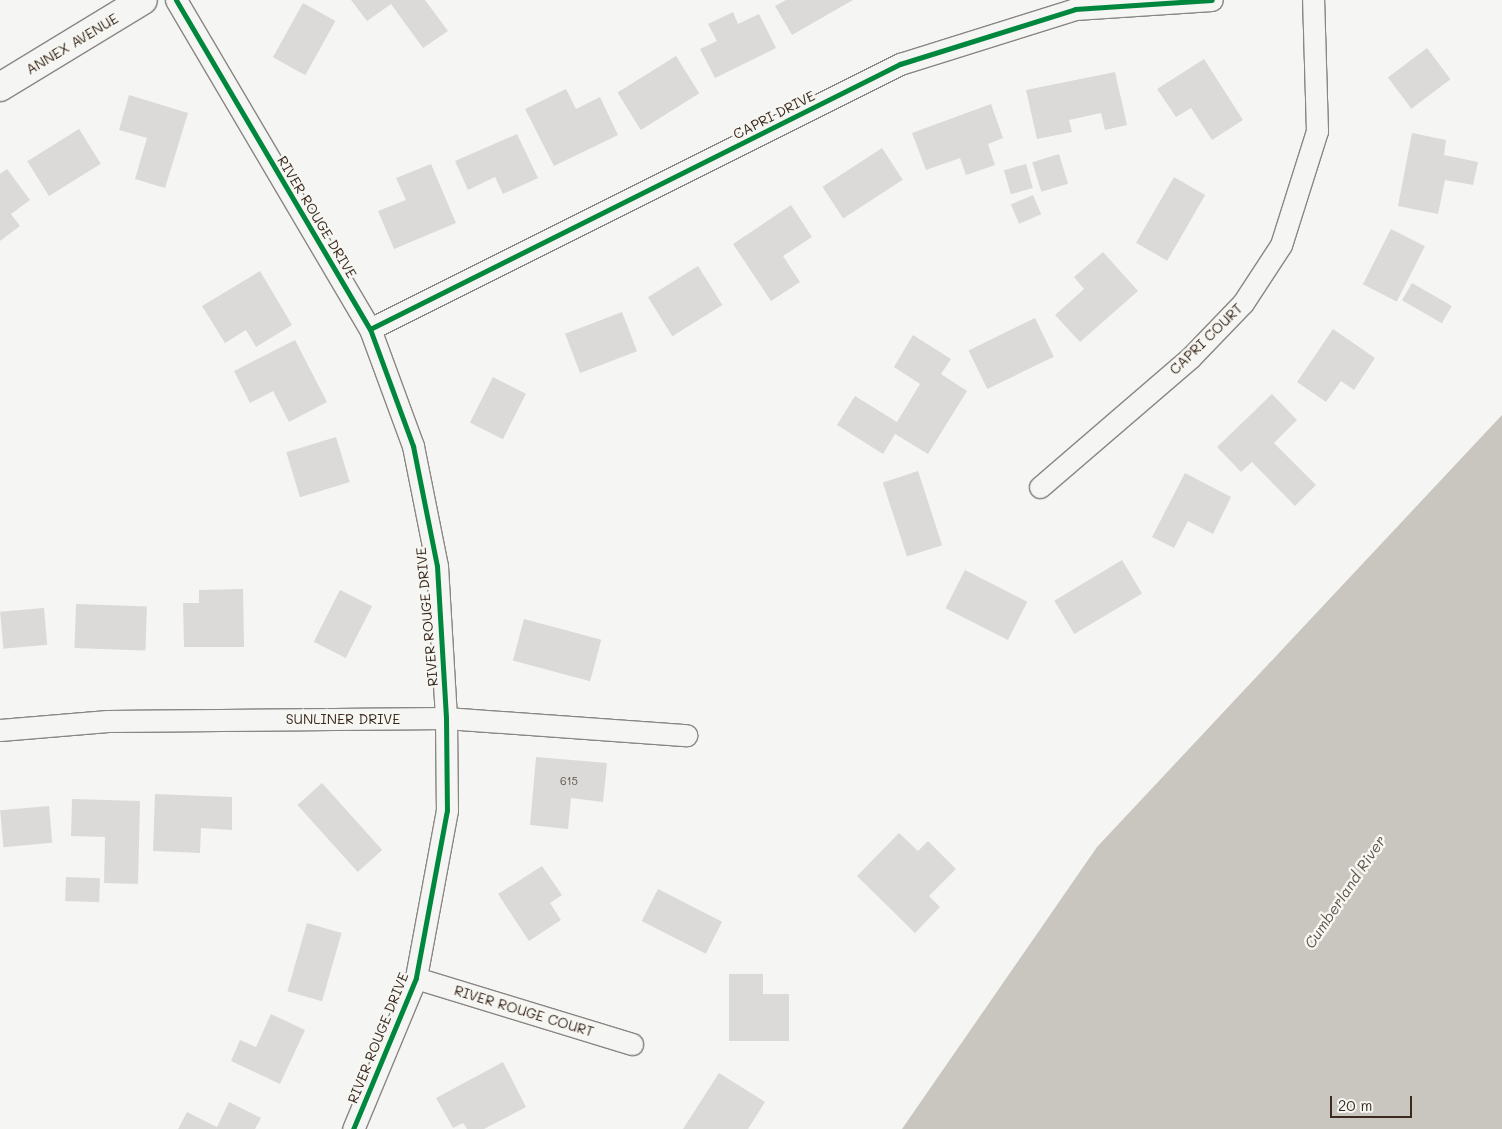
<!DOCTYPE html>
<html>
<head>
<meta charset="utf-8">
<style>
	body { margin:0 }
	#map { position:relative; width:1502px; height:1129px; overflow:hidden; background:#f5f5f3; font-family:Mali,sans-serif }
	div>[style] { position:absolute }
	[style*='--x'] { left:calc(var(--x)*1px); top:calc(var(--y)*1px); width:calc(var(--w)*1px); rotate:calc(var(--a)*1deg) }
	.water>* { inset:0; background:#c9c5bf }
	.building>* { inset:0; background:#dbdad8; transform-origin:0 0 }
	.roads { filter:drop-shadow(1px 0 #8a8683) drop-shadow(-1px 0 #8a8683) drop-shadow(0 1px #8a8683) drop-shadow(0 -1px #8a8683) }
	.street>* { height:21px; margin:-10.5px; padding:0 10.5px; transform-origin:10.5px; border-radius:10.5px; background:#f5f5f3 }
	.secondary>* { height:28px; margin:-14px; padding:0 14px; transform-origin:14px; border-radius:14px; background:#f5f5f3 }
	.cycleway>* { height:5px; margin:-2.5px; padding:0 2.5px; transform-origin:2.5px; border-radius:2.5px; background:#00873e }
	span { translate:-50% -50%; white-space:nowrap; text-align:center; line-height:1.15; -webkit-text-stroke:5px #f6f6f2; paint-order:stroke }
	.number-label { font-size:11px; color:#63564c }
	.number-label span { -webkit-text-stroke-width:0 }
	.street-label { font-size:14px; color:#3b2a1e }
	.water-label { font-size:15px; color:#605248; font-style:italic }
	.scale { position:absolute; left:1330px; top:1096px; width:82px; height:22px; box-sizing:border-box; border:2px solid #3b2a1e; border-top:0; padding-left:6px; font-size:15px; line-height:18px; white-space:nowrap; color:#3b2a1e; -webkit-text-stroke:4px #f6f6f2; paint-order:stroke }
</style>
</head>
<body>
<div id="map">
	<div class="water">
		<i style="clip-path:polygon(1502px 415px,1502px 1129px,902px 1129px,1097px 847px)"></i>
	</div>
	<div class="building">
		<i style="clip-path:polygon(351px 0,425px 0,448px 31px,423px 48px,391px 4px,367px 21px)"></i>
		<i style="clip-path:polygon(786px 0,853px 0,792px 35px,775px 6px)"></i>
		<i style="left:303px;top:3px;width:37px;height:62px;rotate:29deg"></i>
		<i style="clip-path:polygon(733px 12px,738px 24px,759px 14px,776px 48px,715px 78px,700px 49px,717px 41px,708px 24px)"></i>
		<i style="left:1427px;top:48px;width:39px;height:49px;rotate:53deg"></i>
		<i style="left:676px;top:56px;width:44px;height:69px;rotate:58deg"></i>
		<i style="clip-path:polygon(1204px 59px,1243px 120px,1212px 140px,1191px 108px,1176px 117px,1157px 89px)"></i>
		<i style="clip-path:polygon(1115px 72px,1127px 125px,1105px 130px,1101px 113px,1069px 120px,1072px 132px,1037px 139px,1026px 90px)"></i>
		<i style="clip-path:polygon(566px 89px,576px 109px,600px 97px,618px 135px,554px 166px,525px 109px)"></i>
		<i style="clip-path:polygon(129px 95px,188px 113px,165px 188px,135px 179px,147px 138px,119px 130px)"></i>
		<i style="clip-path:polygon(991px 104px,1003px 138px,988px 144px,995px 165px,966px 175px,960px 158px,926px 170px,912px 133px)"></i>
		<i style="left:79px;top:129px;width:41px;height:61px;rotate:58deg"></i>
		<i style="clip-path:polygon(1412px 133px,1446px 140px,1444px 155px,1478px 162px,1473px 185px,1445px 180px,1438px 214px,1398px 206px)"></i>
		<i style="clip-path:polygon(517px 134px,538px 178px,503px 194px,495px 177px,468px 190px,455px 161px)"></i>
		<i style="left:882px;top:148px;width:38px;height:71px;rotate:57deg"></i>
		<i style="left:1059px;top:154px;width:31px;height:28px;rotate:73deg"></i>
		<i style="clip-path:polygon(431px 164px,456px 223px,394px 249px,378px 211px,406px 200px,396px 178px)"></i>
		<i style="left:1026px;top:164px;width:25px;height:23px;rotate:74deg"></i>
		<i style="clip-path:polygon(7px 169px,30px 200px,11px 214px,20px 226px,0 241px,0 174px)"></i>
		<i style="left:1174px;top:177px;width:36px;height:76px;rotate:30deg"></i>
		<i style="left:1033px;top:195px;width:21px;height:24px;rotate:67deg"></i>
		<i style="clip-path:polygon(791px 205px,812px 237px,783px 256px,800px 282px,771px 301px,733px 244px)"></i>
		<i style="left:1391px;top:229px;width:38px;height:62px;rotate:27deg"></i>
		<i style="clip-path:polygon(1103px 252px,1138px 291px,1080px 342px,1055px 315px,1084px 289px,1074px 277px)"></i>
		<i style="left:698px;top:266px;width:46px;height:59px;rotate:58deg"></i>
		<i style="clip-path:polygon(260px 271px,292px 325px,256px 347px,246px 330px,225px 343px,202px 306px)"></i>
		<i style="left:1412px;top:283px;width:46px;height:20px;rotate:30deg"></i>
		<i style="left:622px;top:312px;width:42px;height:61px;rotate:69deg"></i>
		<i style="left:1035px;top:318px;width:43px;height:74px;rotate:64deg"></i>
		<i style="clip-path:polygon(1333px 329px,1375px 358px,1354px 390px,1341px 381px,1326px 402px,1297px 382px)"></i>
		<i style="clip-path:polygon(913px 335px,951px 359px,941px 374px,967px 391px,928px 454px,895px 434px,883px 454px,837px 425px,855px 396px,897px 422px,920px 384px,894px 367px)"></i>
		<i style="clip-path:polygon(295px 340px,327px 402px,289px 422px,273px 391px,250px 403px,234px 371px)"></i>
		<i style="left:493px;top:377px;width:37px;height:51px;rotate:27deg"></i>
		<i style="clip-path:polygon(1272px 394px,1297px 420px,1274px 443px,1316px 485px,1295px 506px,1252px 462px,1241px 472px,1217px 447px)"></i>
		<i style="left:336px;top:437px;width:47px;height:52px;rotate:73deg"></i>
		<i style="left:918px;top:471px;width:78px;height:37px;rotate:72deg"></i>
		<i style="clip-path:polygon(1185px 473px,1231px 497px,1213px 534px,1188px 521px,1174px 548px,1152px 537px)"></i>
		<i style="left:1122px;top:560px;width:39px;height:79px;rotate:59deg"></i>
		<i style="left:965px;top:570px;width:70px;height:43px;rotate:27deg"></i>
		<i style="clip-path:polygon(243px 589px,244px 647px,184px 647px,183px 603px,199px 603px,199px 590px)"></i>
		<i style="left:340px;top:590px;width:36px;height:58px;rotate:27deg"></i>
		<i style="left:76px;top:604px;width:71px;height:44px;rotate:2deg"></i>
		<i style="left:44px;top:608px;width:37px;height:44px;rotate:85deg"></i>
		<i style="left:524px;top:619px;width:80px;height:43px;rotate:15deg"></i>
		<i style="clip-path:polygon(536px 757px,607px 763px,603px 802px,571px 798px,568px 829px,530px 825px)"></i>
		<i style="left:322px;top:783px;width:90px;height:33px;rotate:48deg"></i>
		<i style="clip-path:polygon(155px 794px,232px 797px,232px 830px,201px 828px,200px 853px,153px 851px)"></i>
		<i style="clip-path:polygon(72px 799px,140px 801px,138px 884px,104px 883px,105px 837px,71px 836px)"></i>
		<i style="left:49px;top:806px;width:37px;height:49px;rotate:85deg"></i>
		<i style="clip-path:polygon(899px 833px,918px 851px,928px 841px,956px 869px,929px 896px,940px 907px,915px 933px,857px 876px)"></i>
		<i style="clip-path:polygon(542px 866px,562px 895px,550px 903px,561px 920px,529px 941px,498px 894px)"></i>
		<i style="left:66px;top:877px;width:34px;height:24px;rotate:2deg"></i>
		<i style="left:658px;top:889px;width:72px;height:36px;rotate:27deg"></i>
		<i style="left:307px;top:923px;width:36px;height:71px;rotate:16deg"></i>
		<i style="clip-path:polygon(729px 974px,763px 974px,763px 994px,789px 994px,789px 1041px,729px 1041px)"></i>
		<i style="clip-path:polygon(271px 1014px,305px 1030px,280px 1084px,231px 1061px,240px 1040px,256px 1047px)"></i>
		<i style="clip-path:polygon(503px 1062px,526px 1107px,484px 1129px,467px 1129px,463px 1123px,453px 1128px,436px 1098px)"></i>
		<i style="clip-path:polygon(719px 1073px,765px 1102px,748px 1129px,683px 1129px)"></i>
		<i style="clip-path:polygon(229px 1102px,261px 1118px,255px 1129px,178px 1129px,187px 1112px,217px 1127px)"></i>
	</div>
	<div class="roads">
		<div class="street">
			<i style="--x:176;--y:0;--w:382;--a:59.5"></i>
			<i style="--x:370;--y:329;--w:125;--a:69.8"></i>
			<i style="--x:413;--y:446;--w:122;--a:78.7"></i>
			<i style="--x:437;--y:566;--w:152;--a:86.6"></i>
			<i style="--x:446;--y:718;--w:92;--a:89.4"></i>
			<i style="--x:447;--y:810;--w:171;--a:100.5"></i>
			<i style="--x:416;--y:978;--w:164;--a:112.6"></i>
			<i style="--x:370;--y:329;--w:593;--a:-26.57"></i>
			<i style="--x:900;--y:64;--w:183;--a:-17.4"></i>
			<i style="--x:1075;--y:9;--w:137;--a:-3.8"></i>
			<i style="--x:1040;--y:487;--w:198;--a:-40.7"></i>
			<i style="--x:1190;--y:358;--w:76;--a:-46.1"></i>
			<i style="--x:1243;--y:303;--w:69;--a:-56.8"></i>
			<i style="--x:1281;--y:245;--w:120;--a:-72.5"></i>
			<i style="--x:1317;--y:131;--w:131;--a:-91.7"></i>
			<i style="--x:0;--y:730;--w:108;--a:-4.8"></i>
			<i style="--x:108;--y:721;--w:338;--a:-0.5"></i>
			<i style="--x:446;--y:718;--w:241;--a:4.1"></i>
			<i style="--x:416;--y:978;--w:226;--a:17"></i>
		</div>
		<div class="secondary">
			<i style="--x:0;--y:87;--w:167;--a:-31.3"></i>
		</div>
	</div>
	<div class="cycleway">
		<i style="--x:176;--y:0;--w:382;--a:59.5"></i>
		<i style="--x:370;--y:329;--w:125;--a:69.8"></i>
		<i style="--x:413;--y:446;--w:122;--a:78.7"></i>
		<i style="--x:437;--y:566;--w:152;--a:86.6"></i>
		<i style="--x:446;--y:718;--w:92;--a:89.4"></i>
		<i style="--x:447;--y:810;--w:171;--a:100.5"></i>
		<i style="--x:416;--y:978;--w:164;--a:112.6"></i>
		<i style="--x:370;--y:329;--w:593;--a:-26.57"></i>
		<i style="--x:900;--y:64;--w:183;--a:-17.4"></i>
		<i style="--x:1075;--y:9;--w:137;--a:-3.8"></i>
	</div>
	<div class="number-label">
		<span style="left:569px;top:781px">615</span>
	</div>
	<div class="street-label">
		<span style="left:72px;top:44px;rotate:-31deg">ANNEX AVENUE</span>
		<span style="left:774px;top:115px;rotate:-27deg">CAPRI DRIVE</span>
		<span style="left:317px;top:217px;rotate:59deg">RIVER ROUGE DRIVE</span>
		<span style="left:1206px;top:339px;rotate:-44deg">CAPRI COURT</span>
		<span style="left:427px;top:617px;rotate:-95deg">RIVER ROUGE DRIVE</span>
		<span style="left:343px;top:719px">SUNLINER DRIVE</span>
		<span style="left:524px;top:1011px;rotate:17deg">RIVER ROUGE COURT</span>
		<span style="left:378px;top:1038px;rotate:-68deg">RIVER ROUGE DRIVE</span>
	</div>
	<div class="water-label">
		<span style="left:1345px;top:892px;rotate:-56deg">Cumberland River</span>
	</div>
	<div class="scale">20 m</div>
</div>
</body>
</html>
